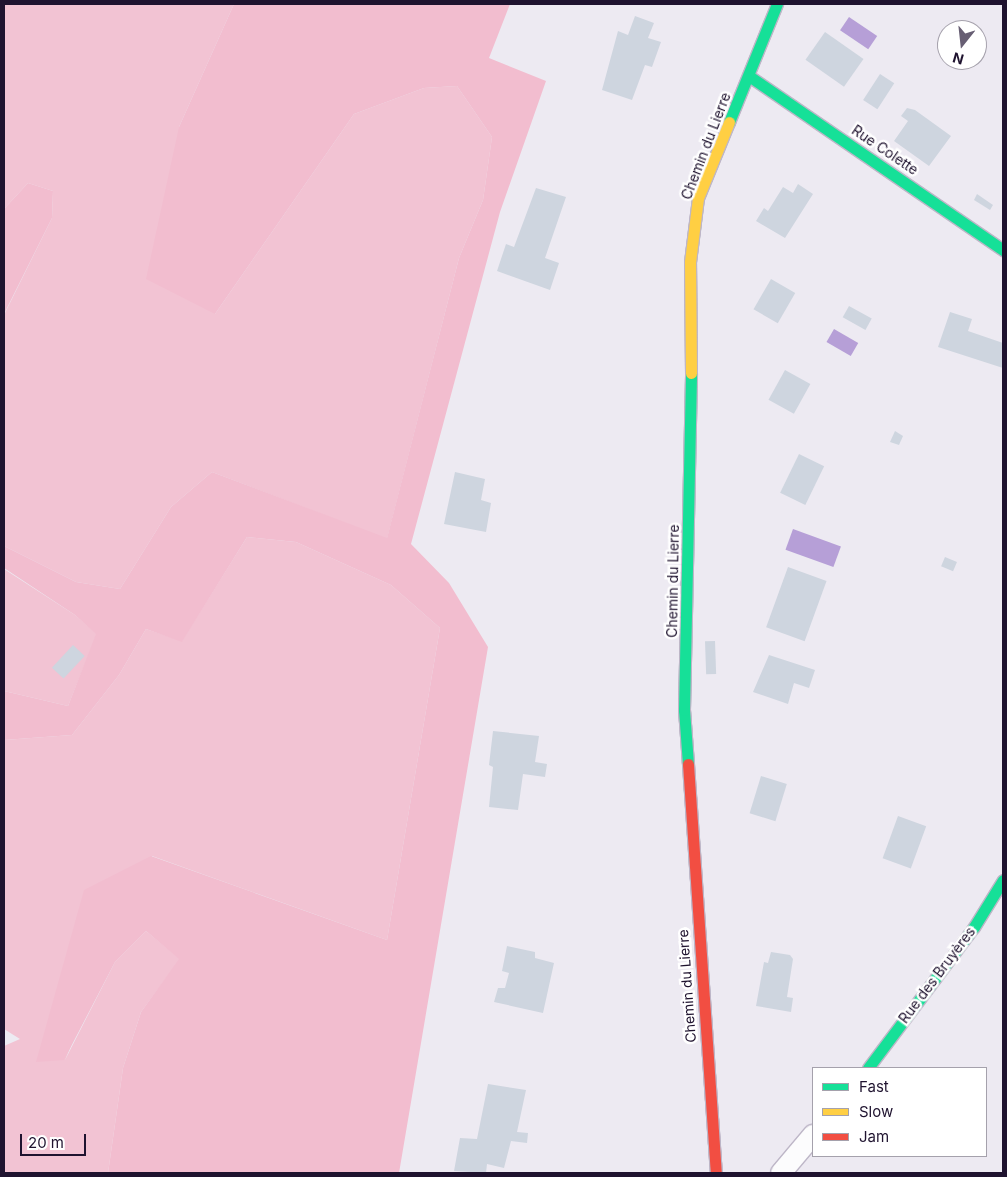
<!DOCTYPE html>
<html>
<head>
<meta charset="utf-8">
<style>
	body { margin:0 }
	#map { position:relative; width:1007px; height:1177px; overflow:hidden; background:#edeaf2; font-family:Inter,sans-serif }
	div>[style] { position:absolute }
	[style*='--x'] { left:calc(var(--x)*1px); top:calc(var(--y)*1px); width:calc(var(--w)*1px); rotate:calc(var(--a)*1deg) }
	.green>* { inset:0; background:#f2c3d3 }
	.forest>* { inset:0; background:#f2bdcf }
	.water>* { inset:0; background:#b69fd7; transform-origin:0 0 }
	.building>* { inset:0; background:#ced5df; transform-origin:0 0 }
	.roads { filter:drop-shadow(1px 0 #bdb6c7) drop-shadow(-1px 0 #bdb6c7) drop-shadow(0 1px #bdb6c7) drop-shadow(0 -1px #bdb6c7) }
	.street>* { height:20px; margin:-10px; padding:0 10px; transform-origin:10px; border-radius:10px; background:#fcfcfd }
	.fast>* { height:11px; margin:-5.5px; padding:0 5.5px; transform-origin:5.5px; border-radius:5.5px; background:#16e098 }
	.slow>* { height:11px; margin:-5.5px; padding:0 5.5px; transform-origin:5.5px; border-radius:5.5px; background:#ffcf43 }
	.jam>* { height:11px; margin:-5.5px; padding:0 5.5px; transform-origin:5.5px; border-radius:5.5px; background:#f24e42 }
	span { translate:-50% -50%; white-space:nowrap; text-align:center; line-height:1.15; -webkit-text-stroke:5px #fff; paint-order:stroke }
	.street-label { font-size:14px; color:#1f132f }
	.frame { position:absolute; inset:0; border:5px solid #1f132f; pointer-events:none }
	.legend { position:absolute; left:812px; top:1067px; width:175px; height:90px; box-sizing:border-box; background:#fff; border:1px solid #a5a1ac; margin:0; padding:6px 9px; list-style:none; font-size:15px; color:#1f132f }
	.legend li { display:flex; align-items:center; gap:10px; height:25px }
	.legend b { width:25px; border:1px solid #a5a1ac }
	.north { position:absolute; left:937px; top:20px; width:50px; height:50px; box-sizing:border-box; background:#fff; border:1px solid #a5a1ac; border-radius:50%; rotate:196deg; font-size:14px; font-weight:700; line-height:20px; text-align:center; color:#1f132f }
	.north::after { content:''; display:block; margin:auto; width:18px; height:22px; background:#675e73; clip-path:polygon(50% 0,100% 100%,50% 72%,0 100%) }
	.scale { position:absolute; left:20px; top:1134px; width:66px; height:22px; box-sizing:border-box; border:2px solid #1f132f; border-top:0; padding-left:6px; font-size:15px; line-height:18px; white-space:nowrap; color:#1f132f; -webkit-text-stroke:4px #fff; paint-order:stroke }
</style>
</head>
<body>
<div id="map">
	<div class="green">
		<i style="clip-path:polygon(4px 4px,234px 4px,179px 127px,215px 314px,354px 114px,424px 88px,457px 86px,492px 137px,483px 200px,459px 258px,387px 539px,212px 472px,171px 507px,120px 589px,76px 582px,4px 546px,4px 315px,52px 218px,53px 191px,28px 183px,4px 209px)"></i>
		<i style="clip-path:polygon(247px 537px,296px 542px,391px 585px,440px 628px,387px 940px,152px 856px,65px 1060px,115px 962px,146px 931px,180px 959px,141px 1012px,123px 1068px,108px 1173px,4px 1173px,4px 1046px,20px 1039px,4px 1029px,4px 740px,72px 735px,119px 675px,146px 629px,182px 641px)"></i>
		<i style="clip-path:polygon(4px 569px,75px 615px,97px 634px,68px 706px,4px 691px)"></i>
	</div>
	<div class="forest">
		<i style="clip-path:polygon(234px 4px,510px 4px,489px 58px,546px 81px,500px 212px,411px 544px,449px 583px,488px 647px,399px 1173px,108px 1173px,123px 1068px,141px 1012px,179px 959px,146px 931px,115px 962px,64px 1060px,36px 1062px,84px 890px,151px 856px,387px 940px,440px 628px,391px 585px,296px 542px,247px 537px,182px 642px,146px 629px,119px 675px,72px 735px,4px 740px,4px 691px,68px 706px,96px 634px,75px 615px,4px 568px,4px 546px,76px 582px,120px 589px,171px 507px,212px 472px,387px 538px,459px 258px,483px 200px,492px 137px,457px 86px,424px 88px,354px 114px,215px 314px,146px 279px,179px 127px)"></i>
		<i style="clip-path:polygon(28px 183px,53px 191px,52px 218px,4px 314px,4px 209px)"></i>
	</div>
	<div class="water">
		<i style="left:849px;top:17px;width:34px;height:16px;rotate:34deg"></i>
		<i style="left:834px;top:329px;width:28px;height:15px;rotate:30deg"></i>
		<i style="left:793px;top:529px;width:51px;height:22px;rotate:20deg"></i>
	</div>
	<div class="building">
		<i style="clip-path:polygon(635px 16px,654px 23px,648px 38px,661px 42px,652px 67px,645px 65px,632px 100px,602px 90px,618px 31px,628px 35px)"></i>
		<i style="left:825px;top:32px;width:47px;height:34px;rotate:35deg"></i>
		<i style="left:880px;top:74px;width:17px;height:31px;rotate:33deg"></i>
		<i style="clip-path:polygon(907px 108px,915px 110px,951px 136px,929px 166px,894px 141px,908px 121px,901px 116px)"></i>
		<i style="clip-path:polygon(798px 184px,813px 194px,785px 238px,756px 221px,764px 208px,768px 211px,783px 187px,793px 193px)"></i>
		<i style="clip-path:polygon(536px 188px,566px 197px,545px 258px,559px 263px,550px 290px,497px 271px,506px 244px,514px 247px)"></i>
		<i style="clip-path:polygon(977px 194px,993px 205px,990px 210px,974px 200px)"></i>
		<i style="left:771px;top:279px;width:28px;height:35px;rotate:30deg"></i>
		<i style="left:849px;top:306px;width:26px;height:13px;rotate:29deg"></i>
		<i style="clip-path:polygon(950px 312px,972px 319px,968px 331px,1003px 343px,1003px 368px,938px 347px)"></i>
		<i style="left:785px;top:370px;width:29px;height:34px;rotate:29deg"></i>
		<i style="clip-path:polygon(895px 431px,903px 436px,899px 445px,890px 442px)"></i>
		<i style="left:799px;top:454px;width:28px;height:43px;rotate:26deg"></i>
		<i style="clip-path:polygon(455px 472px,485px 479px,481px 500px,491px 503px,486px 532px,444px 524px)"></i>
		<i style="left:945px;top:557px;width:13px;height:10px;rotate:23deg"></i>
		<i style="left:788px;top:567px;width:41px;height:64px;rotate:20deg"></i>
		<i style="left:715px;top:641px;width:33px;height:10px;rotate:88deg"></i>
		<i style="left:73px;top:645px;width:16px;height:31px;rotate:43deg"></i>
		<i style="clip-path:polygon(769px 655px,815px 670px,809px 688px,794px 683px,788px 704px,753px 692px)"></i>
		<i style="clip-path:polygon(493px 731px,539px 736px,535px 762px,547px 764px,545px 777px,523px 774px,518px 810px,489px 807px,493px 767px,489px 765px)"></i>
		<i style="left:761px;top:776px;width:27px;height:39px;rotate:17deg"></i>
		<i style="left:898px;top:816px;width:30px;height:45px;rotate:20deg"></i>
		<i style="clip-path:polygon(507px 946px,535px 952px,535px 958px,554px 963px,543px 1013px,494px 1002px,498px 988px,505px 988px,509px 973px,502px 971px)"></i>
		<i style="clip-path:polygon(771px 952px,790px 955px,793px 959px,787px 997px,793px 998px,791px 1012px,756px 1006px,764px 962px,768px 963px)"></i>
		<i style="clip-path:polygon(488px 1084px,526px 1090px,517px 1132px,528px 1133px,527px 1143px,511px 1141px,504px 1168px,487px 1164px,486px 1173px,454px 1171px,460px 1138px,477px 1139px)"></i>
	</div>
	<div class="roads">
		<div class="street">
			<i style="--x:781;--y:1173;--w:50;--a:-49.9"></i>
		</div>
		<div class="fast">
			<i style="--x:749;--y:76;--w:308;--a:34.4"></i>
			<i style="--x:729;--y:122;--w:127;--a:-67.9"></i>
			<i style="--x:688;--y:764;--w:54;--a:-94.2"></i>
			<i style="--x:684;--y:710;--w:337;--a:-88.8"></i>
			<i style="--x:868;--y:1068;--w:176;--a:-53.1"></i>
			<i style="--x:974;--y:927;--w:55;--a:-58.3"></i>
		</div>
		<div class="slow">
			<i style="--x:691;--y:373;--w:111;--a:-90.5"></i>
			<i style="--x:690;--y:262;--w:64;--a:-82.9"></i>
			<i style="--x:698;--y:198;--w:82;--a:-67.8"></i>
		</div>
		<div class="jam">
			<i style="--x:688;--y:764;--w:410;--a:86.1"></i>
		</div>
	</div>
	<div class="street-label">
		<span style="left:706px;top:146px;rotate:-69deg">Chemin du Lierre</span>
		<span style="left:885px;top:150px;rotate:34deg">Rue Colette</span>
		<span style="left:673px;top:581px;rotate:-89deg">Chemin du Lierre</span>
		<span style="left:937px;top:975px;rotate:-53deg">Rue des Bruyères</span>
		<span style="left:687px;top:986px;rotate:-94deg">Chemin du Lierre</span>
	</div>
	<div class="frame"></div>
	<ul class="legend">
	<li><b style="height:6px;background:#16e098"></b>Fast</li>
	<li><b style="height:6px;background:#ffcf43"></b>Slow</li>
	<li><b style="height:6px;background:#f24e42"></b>Jam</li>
	</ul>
	<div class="north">N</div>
	<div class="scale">20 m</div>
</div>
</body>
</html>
